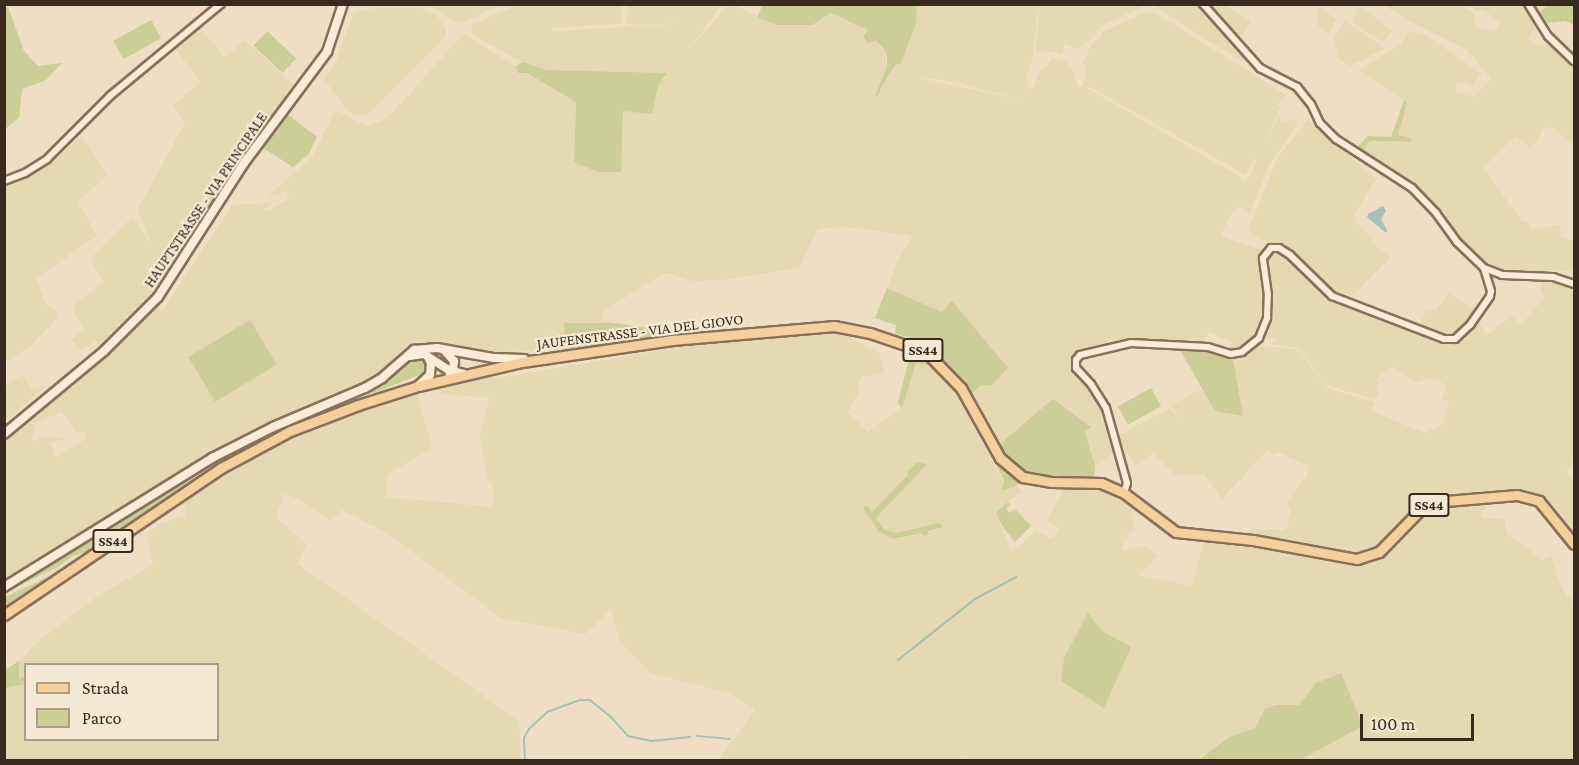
<!DOCTYPE html>
<html>
<head>
<meta charset="utf-8">
<style>
	body { margin:0 }
	#map { position:relative; width:1579px; height:765px; overflow:hidden; background:#efdec4; font-family:"Crimson Pro",serif }
	div>[style] { position:absolute }
	[style*='--x'] { left:calc(var(--x)*1px); top:calc(var(--y)*1px); width:calc(var(--w)*1px); rotate:calc(var(--a)*1deg) }
	.farmland>* { inset:0; background:#e5d8b2 }
	.green>* { inset:0; background:#ccce98; transform-origin:0 0 }
	.water>* { inset:0; background:#a6c2b7 }
	.stream>* { height:2px; margin:-1px; padding:0 1px; transform-origin:1px; border-radius:1px; background:#a6c2b7 }
	.roads { filter:drop-shadow(2px 0 #8a6f5a) drop-shadow(-2px 0 #8a6f5a) drop-shadow(0 2px #8a6f5a) drop-shadow(0 -2px #8a6f5a) }
	.minor>* { height:6px; margin:-3px; padding:0 3px; transform-origin:3px; border-radius:3px; background:#faecd8 }
	.tertiary>* { height:8px; margin:-4px; padding:0 4px; transform-origin:4px; border-radius:4px; background:#faecd8 }
	.primary>* { height:9px; margin:-4.5px; padding:0 4.5px; transform-origin:4.5px; border-radius:4.5px; background:#f3d09c }
	span { translate:-50% -50%; white-space:nowrap; text-align:center; line-height:1.15; -webkit-text-stroke:4.5px #f6e9d4; paint-order:stroke }
	.shield-label span { padding:2px 4px; background:#f6e9d4; border:2px solid; border-radius:4px; -webkit-text-stroke-width:0 }
	.shield-label { font-size:14px; color:#3a291e; font-weight:700 }
	.street-label { font-size:15px; color:#3a291e }
	.frame { position:absolute; inset:0; border:6px solid #3a291e; pointer-events:none }
	.legend { position:absolute; left:24px; top:663px; width:195px; height:78px; box-sizing:border-box; background:#f6e9d4; border:2px solid #ab9c8b; margin:0; padding:8px 10px; list-style:none; font-size:18px; color:#3a291e }
	.legend li { display:flex; align-items:center; gap:12px; height:30px }
	.legend b { width:30px; border:2px solid #ab9c8b }
	.scale { position:absolute; left:1360px; top:714px; width:114px; height:27px; box-sizing:border-box; border:3px solid #3a291e; border-top:0; padding-left:8px; font-size:18px; line-height:21px; white-space:nowrap; color:#3a291e; -webkit-text-stroke:4px #f6e9d4; paint-order:stroke }
</style>
</head>
<body>
<div id="map">
	<div class="farmland">
		<i style="clip-path:polygon(1040px 4px,1146px 4px,1146px 5px,1105px 24px,1082px 47px,1077px 49px,1064px 44px,1063px 54px,1047px 51px,1035px 53px)"></i>
		<i style="clip-path:polygon(417px 5px,499px 5px,460px 24px,435px 8px)"></i>
		<i style="clip-path:polygon(evenodd,519px 5px,621px 5px,621px 24px,552px 28px,553px 37px,553px 31px,690px 23px,630px 25px,627px 22px,628px 5px,722px 5px,684px 55px,728px 5px,734px 5px,776px 25px,818px 23px,831px 13px,869px 31px,863px 37px,868px 43px,876px 41px,884px 48px,887px 66px,876px 95px,879px 95px,881px 88px,903px 58px,916px 24px,917px 5px,1038px 5px,1033px 56px,1026px 80px,1029px 81px,1027px 86px,1032px 90px,1040px 71px,1049px 63px,1051px 58px,1064px 60px,1072px 68px,1078px 86px,1082px 87px,1087px 74px,1083px 62px,1091px 46px,1095px 41px,1099px 40px,1103px 32px,1144px 13px,1155px 13px,1286px 95px,1277px 105px,1281px 107px,1260px 153px,1278px 117px,1281px 116px,1281px 122px,1287px 122px,1289px 118px,1291px 121px,1293px 119px,1297px 125px,1269px 165px,1250px 213px,1240px 206px,1234px 209px,1220px 236px,1258px 249px,1279px 248px,1325px 291px,1418px 329px,1426px 311px,1436px 310px,1448px 293px,1481px 312px,1476px 319px,1487px 335px,1511px 316px,1520px 324px,1532px 314px,1531px 312px,1545px 298px,1540px 290px,1543px 276px,1574px 284px,1574px 459px,1567px 471px,1574px 484px,1574px 533px,1569px 537px,1539px 501px,1481px 498px,1486px 509px,1481px 510px,1482px 518px,1505px 519px,1506px 533px,1543px 560px,1551px 556px,1561px 586px,1567px 596px,1574px 601px,1572px 607px,1574px 609px,1574px 760px,1300px 760px,1363px 726px,1316px 683px,1299px 705px,1276px 705px,1266px 709px,1255px 728px,1229px 737px,1199px 760px,979px 760px,966px 758px,949px 760px,718px 760px,755px 710px,729px 693px,650px 673px,620px 642px,611px 609px,585px 634px,501px 618px,387px 533px,342px 510px,330px 521px,296px 498px,284px 494px,276px 517px,306px 544px,298px 564px,519px 721px,521px 760px,5px 760px,5px 688px,25px 684px,26px 740px,218px 740px,218px 664px,26px 664px,25px 677px,19px 678px,19px 661px,37px 642px,99px 595px,153px 565px,147px 534px,161px 523px,185px 516px,186px 507px,179px 504px,197px 491px,279px 442px,374px 405px,417px 393px,432px 448px,390px 473px,388px 477px,386px 497px,493px 507px,493px 485px,488px 481px,480px 434px,490px 398px,442px 394px,438px 388px,490px 375px,494px 379px,667px 349px,668px 346px,839px 331px,879px 353px,883px 364px,884px 374px,862px 377px,858px 383px,859px 393px,847px 412px,868px 432px,902px 408px,916px 363px,928px 365px,957px 392px,1007px 490px,1015px 485px,1021px 491px,996px 512px,1011px 552px,1036px 531px,1052px 539px,1059px 528px,1046px 521px,1067px 485px,1102px 487px,1131px 509px,1135px 531px,1127px 533px,1128px 540px,1122px 542px,1123px 551px,1147px 545px,1158px 557px,1138px 575px,1192px 586px,1205px 536px,1244px 539px,1248px 531px,1253px 529px,1281px 530px,1289px 527px,1287px 520px,1291px 510px,1287px 506px,1288px 500px,1307px 476px,1309px 466px,1277px 452px,1274px 456px,1268px 449px,1222px 499px,1204px 475px,1174px 474px,1154px 453px,1135px 466px,1117px 436px,1170px 408px,1180px 420px,1171px 405px,1203px 388px,1215px 411px,1243px 416px,1233px 359px,1257px 346px,1294px 349px,1301px 353px,1327px 388px,1374px 402px,1371px 411px,1425px 433px,1443px 424px,1449px 402px,1441px 399px,1447px 388px,1439px 380px,1429px 377px,1417px 383px,1393px 366px,1376px 379px,1379px 384px,1376px 387px,1379px 394px,1373px 399px,1326px 385px,1299px 348px,1270px 344px,1278px 337px,1269px 339px,1260px 337px,1242px 352px,1228px 353px,1232px 342px,1208px 332px,1202px 343px,1208px 347px,1145px 343px,1080px 355px,1076px 369px,1102px 400px,1118px 451px,1095px 466px,1084px 432px,1091px 427px,1053px 400px,999px 445px,972px 393px,980px 385px,992px 385px,1008px 369px,952px 302px,942px 312px,887px 288px,898px 260px,912px 236px,848px 227px,823px 228px,817px 230px,799px 268px,721px 280px,692px 281px,667px 273px,659px 276px,604px 311px,603px 320px,614px 323px,564px 323px,565px 350px,487px 352px,418px 341px,407px 345px,380px 372px,357px 385px,357px 387px,299px 410px,211px 454px,143px 493px,5px 581px,5px 440px,35px 415px,43px 414px,41px 411px,99px 364px,157px 305px,162px 311px,232px 205px,267px 203px,269px 205px,264px 209px,266px 212px,289px 199px,286px 191px,267px 197px,312px 157px,334px 113px,339px 112px,366px 126px,388px 118px,463px 34px,516px 66px,518px 73px,527px 73px,576px 102px,574px 162px,623px 110px,652px 114px,658px 86px,666px 73px,546px 70px,531px 67px,473px 35px,471px 25px,519px 5px,919px 77px,944px 80px,1032px 102px,919px 78px,919px 77px,519px 5px,1085px 87px,1090px 87px,1246px 175px,1254px 159px,1257px 160px,1248px 179px,1243px 180px,1241px 177px,1085px 87px,519px 5px,61px 412px,77px 433px,86px 432px,84px 440px,56px 458px,51px 444px,64px 438px,41px 438px,31px 442px,35px 429px,32px 424px,61px 412px,519px 5px,927px 464px,876px 518px,884px 529px,896px 533px,939px 523px,940px 526px,935px 530px,898px 539px,884px 535px,863px 508px,867px 506px,871px 512px,909px 475px,927px 464px)"></i>
		<i style="clip-path:polygon(1154px 5px,1198px 5px,1250px 62px,1242px 61px,1205px 39px)"></i>
		<i style="clip-path:polygon(1203px 5px,1225px 5px,1251px 21px,1243px 36px,1225px 28px)"></i>
		<i style="clip-path:polygon(1318px 5px,1336px 20px,1329px 33px,1318px 26px)"></i>
		<i style="clip-path:polygon(1384px 5px,1459px 5px,1475px 14px,1476px 27px,1494px 32px,1500px 23px,1483px 9px,1478px 11px,1467px 5px,1549px 5px,1536px 16px,1540px 24px,1527px 38px,1539px 45px,1559px 47px,1574px 61px,1574px 146px,1553px 128px,1545px 127px,1531px 148px,1515px 136px,1483px 168px,1523px 222px,1529px 223px,1530px 229px,1559px 225px,1561px 238px,1574px 241px,1574px 271px,1550px 270px,1510px 276px,1484px 268px,1439px 218px,1447px 211px,1443px 212px,1420px 189px,1357px 155px,1369px 141px,1408px 143px,1411px 139px,1398px 135px,1407px 103px,1358px 70px,1400px 45px,1410px 31px,1425px 35px,1481px 73px,1472px 86px,1460px 82px,1456px 84px,1456px 92px,1473px 97px,1491px 79px,1467px 50px,1405px 19px)"></i>
		<i style="clip-path:polygon(1361px 7px,1393px 31px,1383px 42px,1352px 22px,1357px 13px,1353px 12px,1355px 9px)"></i>
		<i style="clip-path:polygon(376px 8px,419px 8px,436px 14px,446px 29px,445px 37px,367px 115px,353px 114px,348px 111px,324px 79px,335px 64px,354px 12px)"></i>
		<i style="clip-path:polygon(1345px 21px,1386px 48px,1350px 66px,1336px 56px,1339px 50px,1336px 48px,1334px 38px)"></i>
		<i style="clip-path:polygon(196px 23px,225px 57px,245px 40px,299px 90px,176px 260px,182px 265px,158px 297px,104px 351px,97px 341px,79px 350px,71px 340px,85px 329px,74px 312px,74px 304px,104px 282px,90px 259px,133px 216px,151px 244px,138px 209px,185px 123px,173px 105px,201px 82px,171px 44px)"></i>
		<i style="clip-path:polygon(1308px 120px,1376px 179px,1354px 215px,1357px 224px,1373px 239px,1371px 241px,1390px 258px,1353px 296px,1347px 293px,1340px 296px,1284px 243px,1262px 240px,1250px 232px,1249px 228px,1278px 157px)"></i>
		<i style="clip-path:polygon(82px 136px,107px 175px,78px 202px,97px 236px,36px 278px,46px 305px,56px 309px,57px 318px,34px 343px,5px 363px,5px 181px,47px 159px,50px 163px)"></i>
		<i style="clip-path:polygon(22px 375px,32px 389px,48px 385px,5px 421px,5px 386px)"></i>
	</div>
	<div class="green">
		<i style="clip-path:polygon(762px 5px,762px 4px,917px 5px,916px 24px,901px 63px,895px 66px,881px 88px,879px 95px,875px 96px,887px 66px,887px 57px,884px 48px,876px 41px,868px 43px,863px 37px,868px 30px,831px 13px,812px 25px,776px 25px,758px 17px)"></i>
		<i style="clip-path:polygon(1549px 5px,1574px 5px,1574px 25px,1565px 21px,1540px 24px,1535px 16px)"></i>
		<i style="clip-path:polygon(8px 7px,24px 51px,38px 66px,62px 63px,46px 80px,22px 89px,19px 118px,5px 129px,4px 8px)"></i>
		<i style="left:151px;top:20px;width:21px;height:43px;rotate:61deg"></i>
		<i style="left:267px;top:31px;width:40px;height:20px;rotate:43deg"></i>
		<i style="clip-path:polygon(522px 62px,546px 70px,667px 73px,658px 86px,652px 114px,623px 111px,621px 172px,598px 172px,574px 162px,576px 102px,527px 73px,518px 73px,516px 66px)"></i>
		<i style="clip-path:polygon(1404px 100px,1407px 103px,1398px 135px,1412px 139px,1411px 142px,1370px 141px,1357px 155px,1353px 152px,1368px 136px,1391px 137px)"></i>
		<i style="clip-path:polygon(286px 113px,317px 137px,309px 154px,293px 167px,260px 146px)"></i>
		<i style="clip-path:polygon(218px 190px,221px 193px,182px 265px,176px 260px,206px 205px)"></i>
		<i style="clip-path:polygon(887px 288px,942px 312px,952px 301px,1008px 368px,992px 385px,980px 386px,972px 393px,945px 360px,929px 346px,923px 341px,895px 334px,896px 325px,875px 318px)"></i>
		<i style="left:250px;top:320px;width:52px;height:72px;rotate:59deg"></i>
		<i style="clip-path:polygon(564px 323px,614px 323px,653px 329px,657px 337px,565px 350px)"></i>
		<i style="clip-path:polygon(1180px 350px,1205px 350px,1233px 359px,1243px 416px,1215px 411px)"></i>
		<i style="clip-path:polygon(911px 352px,918px 354px,934px 365px,951px 383px,1000px 467px,1020px 481px,1018px 485px,1002px 491px,1004px 480px,957px 392px,928px 365px,916px 363px,902px 409px,898px 402px)"></i>
		<i style="clip-path:polygon(421px 357px,428px 367px,424px 373px,373px 393px,369px 391px,382px 387px,414px 358px)"></i>
		<i style="left:1151px;top:388px;width:21px;height:38px;rotate:61deg"></i>
		<i style="clip-path:polygon(1053px 399px,1091px 427px,1085px 432px,1095px 466px,1094px 477px,1034px 475px,1008px 459px,999px 445px)"></i>
		<i style="clip-path:polygon(225px 456px,87px 552px,73px 556px,56px 568px,5px 592px,78px 545px)"></i>
		<i style="clip-path:polygon(917px 462px,927px 464px,876px 518px,884px 529px,896px 533px,939px 523px,943px 527px,928px 531px,928px 534px,923px 536px,922px 533px,894px 539px,879px 532px,863px 508px,867px 506px,872px 512px,908px 475px,907px 472px)"></i>
		<i style="clip-path:polygon(1008px 502px,1011px 505px,1006px 508px,1009px 513px,1015px 509px,1031px 526px,1015px 542px,1002px 526px,996px 512px)"></i>
		<i style="clip-path:polygon(52px 575px,14px 600px,5px 607px,5px 597px)"></i>
		<i style="clip-path:polygon(1088px 613px,1102px 631px,1131px 647px,1104px 708px,1061px 681px,1064px 658px)"></i>
		<i style="clip-path:polygon(19px 661px,19px 678px,25px 677px,25px 684px,5px 688px,5px 670px)"></i>
		<i style="clip-path:polygon(1341px 673px,1363px 726px,1300px 760px,1199px 760px,1229px 737px,1255px 728px,1265px 709px,1276px 705px,1299px 705px,1316px 683px)"></i>
	</div>
	<div class="water">
		<i style="clip-path:polygon(1383px 206px,1386px 211px,1381px 219px,1387px 230px,1386px 233px,1367px 217px,1368px 214px)"></i>
	</div>
	<div class="stream">
		<i style="--x:898;--y:660;--w:98;--a:-38.4"></i>
		<i style="--x:975;--y:599;--w:47;--a:-28.2"></i>
		<i style="--x:697;--y:736;--w:33;--a:5"></i>
		<i style="--x:525;--y:760;--w:22;--a:-93"></i>
		<i style="--x:524;--y:738;--w:10;--a:-61"></i>
		<i style="--x:529;--y:729;--w:25;--a:-43"></i>
		<i style="--x:547;--y:712;--w:35;--a:-20"></i>
		<i style="--x:580;--y:700;--w:10;--a:0"></i>
		<i style="--x:590;--y:700;--w:26;--a:39"></i>
		<i style="--x:610;--y:716;--w:27;--a:48"></i>
		<i style="--x:628;--y:736;--w:25;--a:12"></i>
		<i style="--x:652;--y:741;--w:38;--a:-6"></i>
	</div>
	<div class="roads">
		<div class="minor">
			<i style="--x:1203;--y:4;--w:86;--a:48.3"></i>
			<i style="--x:1260;--y:68;--w:42;--a:27.2"></i>
			<i style="--x:1297;--y:87;--w:22;--a:51"></i>
			<i style="--x:1311;--y:104;--w:21;--a:65"></i>
			<i style="--x:1320;--y:123;--w:23;--a:45"></i>
			<i style="--x:1336;--y:139;--w:90;--a:32.8"></i>
			<i style="--x:1412;--y:188;--w:35;--a:46"></i>
			<i style="--x:1436;--y:213;--w:36;--a:54"></i>
			<i style="--x:1457;--y:242;--w:37;--a:44"></i>
			<i style="--x:1484;--y:268;--w:19;--a:21"></i>
			<i style="--x:1502;--y:275;--w:51;--a:2.2"></i>
			<i style="--x:1553;--y:277;--w:22;--a:18"></i>
			<i style="--x:1528;--y:4;--w:38;--a:58"></i>
			<i style="--x:1548;--y:36;--w:36;--a:44"></i>
			<i style="--x:4;--y:181;--w:22;--a:-21"></i>
			<i style="--x:25;--y:173;--w:26;--a:-32"></i>
			<i style="--x:47;--y:159;--w:89;--a:-45"></i>
			<i style="--x:110;--y:96;--w:144;--a:-39.7"></i>
			<i style="--x:1124;--y:493;--w:10;--a:-73"></i>
			<i style="--x:1127;--y:483;--w:78;--a:-105.6"></i>
			<i style="--x:1106;--y:408;--w:28;--a:-122"></i>
			<i style="--x:1091;--y:384;--w:22;--a:-133"></i>
			<i style="--x:1076;--y:368;--w:8;--a:-90"></i>
			<i style="--x:1076;--y:360;--w:6;--a:-51"></i>
			<i style="--x:1080;--y:355;--w:52;--a:-13.2"></i>
			<i style="--x:1131;--y:343;--w:77;--a:3"></i>
			<i style="--x:1208;--y:347;--w:24;--a:17"></i>
			<i style="--x:1231;--y:354;--w:11;--a:-10"></i>
			<i style="--x:1242;--y:352;--w:22;--a:-39"></i>
			<i style="--x:1259;--y:338;--w:22;--a:-68"></i>
			<i style="--x:1267;--y:318;--w:23;--a:-88"></i>
			<i style="--x:1268;--y:295;--w:37;--a:-98"></i>
			<i style="--x:1263;--y:258;--w:13;--a:-51"></i>
			<i style="--x:1271;--y:248;--w:8;--a:0"></i>
			<i style="--x:1279;--y:248;--w:13;--a:32"></i>
			<i style="--x:1290;--y:255;--w:59;--a:44.3"></i>
			<i style="--x:1332;--y:296;--w:120;--a:21"></i>
			<i style="--x:1444;--y:339;--w:11;--a:0"></i>
			<i style="--x:1455;--y:339;--w:21;--a:-43"></i>
			<i style="--x:1470;--y:325;--w:35;--a:-55"></i>
			<i style="--x:1490;--y:296;--w:5;--a:-79"></i>
			<i style="--x:1491;--y:291;--w:24;--a:-107"></i>
		</div>
		<div class="tertiary">
			<i style="--x:444;--y:350;--w:15;--a:48"></i>
			<i style="--x:454;--y:361;--w:9;--a:96"></i>
			<i style="--x:453;--y:370;--w:6;--a:121"></i>
			<i style="--x:410;--y:356;--w:14;--a:-8"></i>
			<i style="--x:424;--y:354;--w:30;--a:33"></i>
			<i style="--x:449;--y:370;--w:16;--a:15"></i>
			<i style="--x:418;--y:386;--w:16;--a:-43"></i>
			<i style="--x:430;--y:375;--w:11;--a:-85"></i>
			<i style="--x:431;--y:364;--w:8;--a:-113"></i>
			<i style="--x:4;--y:434;--w:130;--a:-39.7"></i>
			<i style="--x:104;--y:351;--w:76;--a:-45"></i>
			<i style="--x:158;--y:297;--w:159;--a:-57.3"></i>
			<i style="--x:244;--y:163;--w:139;--a:-53.2"></i>
			<i style="--x:327;--y:52;--w:51;--a:-71.6"></i>
			<i style="--x:4;--y:587;--w:245;--a:-31.8"></i>
			<i style="--x:212;--y:458;--w:68;--a:-26.9"></i>
			<i style="--x:273;--y:427;--w:100;--a:-23"></i>
			<i style="--x:365;--y:388;--w:20;--a:-30"></i>
			<i style="--x:382;--y:378;--w:43;--a:-41.2"></i>
			<i style="--x:414;--y:350;--w:23;--a:-5"></i>
			<i style="--x:437;--y:348;--w:58;--a:10"></i>
			<i style="--x:494;--y:358;--w:30;--a:2"></i>
		</div>
		<div class="primary">
			<i style="--x:4;--y:615;--w:262;--a:-34.1"></i>
			<i style="--x:221;--y:468;--w:78;--a:-28.2"></i>
			<i style="--x:290;--y:431;--w:73;--a:-20.9"></i>
			<i style="--x:358;--y:405;--w:63;--a:-17.6"></i>
			<i style="--x:418;--y:386;--w:107;--a:-13"></i>
			<i style="--x:522;--y:362;--w:152;--a:-8.3"></i>
			<i style="--x:672;--y:340;--w:163;--a:-4.9"></i>
			<i style="--x:834;--y:326;--w:37;--a:11"></i>
			<i style="--x:870;--y:333;--w:59;--a:18.7"></i>
			<i style="--x:926;--y:352;--w:50;--a:45.8"></i>
			<i style="--x:961;--y:388;--w:80;--a:60.9"></i>
			<i style="--x:1000;--y:458;--w:30;--a:40"></i>
			<i style="--x:1023;--y:477;--w:28;--a:10"></i>
			<i style="--x:1051;--y:482;--w:50;--a:1.1"></i>
			<i style="--x:1101;--y:483;--w:25;--a:23"></i>
			<i style="--x:1124;--y:493;--w:65;--a:36.9"></i>
			<i style="--x:1176;--y:532;--w:77;--a:5.9"></i>
			<i style="--x:1253;--y:540;--w:106;--a:10.4"></i>
			<i style="--x:1357;--y:559;--w:23;--a:-18"></i>
			<i style="--x:1379;--y:552;--w:59;--a:-45.7"></i>
			<i style="--x:1420;--y:510;--w:16;--a:-30"></i>
			<i style="--x:1434;--y:502;--w:83;--a:-4.8"></i>
			<i style="--x:1517;--y:495;--w:23;--a:15"></i>
			<i style="--x:1539;--y:501;--w:55;--a:50.9"></i>
		</div>
	</div>
	<div class="shield-label">
		<span style="left:923px;top:350px">SS44</span>
		<span style="left:1429px;top:505px">SS44</span>
		<span style="left:113px;top:541px">SS44</span>
	</div>
	<div class="street-label">
		<span style="left:206px;top:200px;rotate:-56deg">HAUPTSTRASSE - VIA PRINCIPALE</span>
		<span style="left:640px;top:332px;rotate:-7deg">JAUFENSTRASSE - VIA DEL GIOVO</span>
	</div>
	<div class="frame"></div>
	<ul class="legend">
	<li><b style="height:8px;background:#f3d09c"></b>Strada</li>
	<li><b style="height:16px;background:#ccce98"></b>Parco</li>
	</ul>
	<div class="scale">100 m</div>
</div>
</body>
</html>
